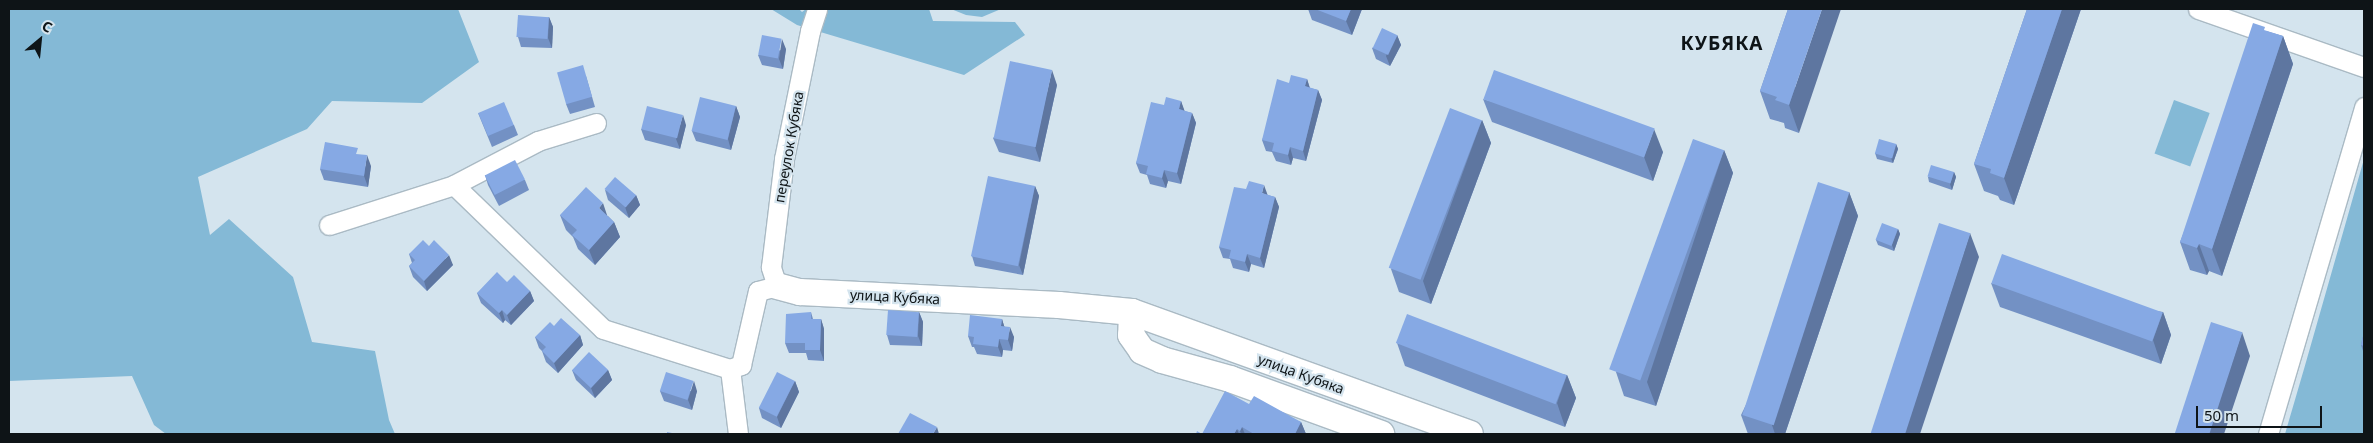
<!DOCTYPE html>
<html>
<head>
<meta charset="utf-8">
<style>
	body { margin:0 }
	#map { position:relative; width:2373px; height:443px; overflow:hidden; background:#d4e4ee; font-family:"Noto Sans",sans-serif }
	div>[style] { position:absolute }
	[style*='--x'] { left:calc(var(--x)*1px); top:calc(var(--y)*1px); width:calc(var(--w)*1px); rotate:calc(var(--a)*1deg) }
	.green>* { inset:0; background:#84b9d6; transform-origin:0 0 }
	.roads { filter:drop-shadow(1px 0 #aabac4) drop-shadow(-1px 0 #aabac4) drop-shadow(0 1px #aabac4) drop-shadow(0 -1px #aabac4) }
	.street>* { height:19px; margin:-9.5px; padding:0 9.5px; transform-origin:9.5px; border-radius:9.5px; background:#fff }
	.secondary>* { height:26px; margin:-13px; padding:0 13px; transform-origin:13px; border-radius:13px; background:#fff }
	.wall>* { inset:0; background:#7391c4 }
	.shaded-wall>* { inset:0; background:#5e76a0 }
	.building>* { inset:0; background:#86a9e4; transform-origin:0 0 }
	span { translate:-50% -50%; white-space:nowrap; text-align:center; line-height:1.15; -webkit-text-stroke:4.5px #d4e4ee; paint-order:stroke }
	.street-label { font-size:14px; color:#0e1417 }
	.district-label { font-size:19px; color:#0e1417; font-weight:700; letter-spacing:1px }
	.frame { position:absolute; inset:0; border:10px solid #0e1417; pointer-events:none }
	.north { position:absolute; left:15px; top:15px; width:50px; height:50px; -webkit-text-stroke:4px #d4e4ee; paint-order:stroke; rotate:28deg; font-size:14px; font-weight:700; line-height:20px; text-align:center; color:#0e1417 }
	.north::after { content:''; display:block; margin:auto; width:18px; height:22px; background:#0e1417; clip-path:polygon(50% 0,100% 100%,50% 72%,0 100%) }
	.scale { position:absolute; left:2196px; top:406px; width:126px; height:22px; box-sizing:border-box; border:2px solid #0e1417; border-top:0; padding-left:6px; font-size:15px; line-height:18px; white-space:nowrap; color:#0e1417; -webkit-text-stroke:4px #d4e4ee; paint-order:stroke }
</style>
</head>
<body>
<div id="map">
	<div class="green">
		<i style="clip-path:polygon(9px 9px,458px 9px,479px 62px,422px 103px,332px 101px,307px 129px,198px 177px,210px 235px,229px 219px,293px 277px,312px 342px,375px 351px,389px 420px,395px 434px,166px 434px,154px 425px,132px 376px,9px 381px)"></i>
		<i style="clip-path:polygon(771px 9px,799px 9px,802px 12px,806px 9px,929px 9px,933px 21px,1015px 22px,1025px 35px,964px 75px,797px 25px)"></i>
		<i style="clip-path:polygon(951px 9px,1001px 9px,982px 17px,966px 15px)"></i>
		<i style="left:2174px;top:100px;width:38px;height:57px;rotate:20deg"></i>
		<i style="clip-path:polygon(2364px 159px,2364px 434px,2285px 434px,2304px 369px)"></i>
	</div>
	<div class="roads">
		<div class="street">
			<i style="--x:2198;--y:9;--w:176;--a:19.3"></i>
			<i style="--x:596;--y:123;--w:61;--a:162.8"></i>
			<i style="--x:538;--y:141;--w:95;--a:152.4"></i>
			<i style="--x:454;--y:185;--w:207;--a:44"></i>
			<i style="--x:603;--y:329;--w:133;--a:17.5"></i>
			<i style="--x:329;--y:225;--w:131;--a:-17.7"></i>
			<i style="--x:738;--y:434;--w:65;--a:-97"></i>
			<i style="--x:730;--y:369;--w:12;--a:-20"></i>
			<i style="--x:741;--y:365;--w:76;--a:-77.1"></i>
			<i style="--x:758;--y:291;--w:20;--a:-15"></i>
			<i style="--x:777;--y:286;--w:20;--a:-108"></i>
			<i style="--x:771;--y:267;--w:109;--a:-83.1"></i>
			<i style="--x:784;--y:159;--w:131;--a:-78.5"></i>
			<i style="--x:810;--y:31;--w:23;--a:-72"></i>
			<i style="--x:2268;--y:434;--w:341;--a:-73.6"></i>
		</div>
		<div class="secondary">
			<i style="--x:777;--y:286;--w:24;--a:15"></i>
			<i style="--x:800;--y:292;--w:259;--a:2.9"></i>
			<i style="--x:1059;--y:305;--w:73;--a:5.5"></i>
			<i style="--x:1132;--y:312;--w:359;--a:19.8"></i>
			<i style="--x:1132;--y:312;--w:23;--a:92"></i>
			<i style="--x:1131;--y:335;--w:19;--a:55"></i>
			<i style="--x:1142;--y:351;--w:22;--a:24"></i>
			<i style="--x:1162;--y:360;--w:71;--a:15.6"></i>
			<i style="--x:1230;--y:379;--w:161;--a:20"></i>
		</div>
	</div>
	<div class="wall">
		<i style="clip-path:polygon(1308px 9px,1362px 9px,1352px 35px,1312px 20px)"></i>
		<i style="clip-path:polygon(1788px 9px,1799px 133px,1785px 128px,1784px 123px,1770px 119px,1760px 91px)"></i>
		<i style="clip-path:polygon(2027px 9px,2081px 9px,2014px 205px,2000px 200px,1998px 196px,1984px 191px,1974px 164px)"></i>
		<i style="clip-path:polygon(549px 17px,553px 27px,552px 48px,521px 47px,518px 37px)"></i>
		<i style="clip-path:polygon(2266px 31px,2283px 36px,2293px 64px,2222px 276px,2209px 271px,2207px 275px,2190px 270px,2180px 242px)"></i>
		<i style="clip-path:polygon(1397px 35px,1401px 45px,1390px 66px,1376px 59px,1372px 48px)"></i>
		<i style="clip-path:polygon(786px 49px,783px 69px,762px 65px,758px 55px)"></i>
		<i style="clip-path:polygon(586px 76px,595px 107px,570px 114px,566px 104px)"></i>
		<i style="clip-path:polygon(1307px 79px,1310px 88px,1318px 90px,1322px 100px,1306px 161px,1293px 158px,1291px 165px,1276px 161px,1272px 152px,1266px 151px,1262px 140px,1289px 83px)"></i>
		<i style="clip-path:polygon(1057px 85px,1040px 162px,999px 152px,993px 138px)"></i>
		<i style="clip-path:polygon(1483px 99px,1663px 152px,1653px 181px,1492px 122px)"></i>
		<i style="clip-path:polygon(1181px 101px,1184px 111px,1192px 113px,1196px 123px,1181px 184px,1168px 181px,1166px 188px,1150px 184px,1147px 175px,1140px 173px,1136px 163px,1164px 105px)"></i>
		<i style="clip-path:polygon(736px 106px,740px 117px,731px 150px,696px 141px,692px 131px)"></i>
		<i style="clip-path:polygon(478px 113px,514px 125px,518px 135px,492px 147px)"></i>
		<i style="clip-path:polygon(1482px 120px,1491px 143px,1431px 304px,1399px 292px,1391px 269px)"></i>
		<i style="clip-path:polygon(686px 125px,680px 149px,645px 140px,641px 129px)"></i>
		<i style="clip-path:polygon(1896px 144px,1898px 149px,1893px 163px,1877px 159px,1875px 153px)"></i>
		<i style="clip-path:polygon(1724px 150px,1733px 173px,1656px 406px,1624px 396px,1616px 372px)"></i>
		<i style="clip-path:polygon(371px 166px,368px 187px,324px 180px,320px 169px)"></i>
		<i style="clip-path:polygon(1954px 172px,1956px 177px,1952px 190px,1929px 182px,1928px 177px)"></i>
		<i style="clip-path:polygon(485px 175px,525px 180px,529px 190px,499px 206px,488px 185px)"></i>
		<i style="clip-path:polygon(1035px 186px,1039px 196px,1023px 275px,975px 266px,972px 256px)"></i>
		<i style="clip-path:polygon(605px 190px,636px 195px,640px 205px,629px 218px,608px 200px)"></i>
		<i style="clip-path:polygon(1849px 192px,1858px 216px,1785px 434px,1748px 434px,1741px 415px)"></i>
		<i style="clip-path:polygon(1267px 195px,1275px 197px,1279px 207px,1264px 268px,1251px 264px,1249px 272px,1233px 268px,1230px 259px,1223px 258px,1219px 247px)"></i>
		<i style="clip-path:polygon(560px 215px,608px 216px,614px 222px,620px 237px,595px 265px,578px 249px,573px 237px,566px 230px)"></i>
		<i style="clip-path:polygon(1898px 229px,1900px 234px,1894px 251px,1878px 245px,1876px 240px)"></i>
		<i style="clip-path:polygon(429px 246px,453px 265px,427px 291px,413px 277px,409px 266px,412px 263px,409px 254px)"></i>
		<i style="clip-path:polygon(507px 282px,530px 291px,534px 301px,511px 325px,505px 320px,503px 323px,481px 303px,477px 293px)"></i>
		<i style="clip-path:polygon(1991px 283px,2163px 312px,2171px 335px,2161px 364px,2000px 307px)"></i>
		<i style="clip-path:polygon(811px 312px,813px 319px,821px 319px,824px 329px,824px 361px,808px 360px,806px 353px,789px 353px,785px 343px)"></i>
		<i style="clip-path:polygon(919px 312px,923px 322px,922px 346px,890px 345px,887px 335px)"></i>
		<i style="clip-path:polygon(1002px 319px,1004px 326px,1014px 337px,1012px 351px,1003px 350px,1002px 357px,977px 354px,974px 347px,972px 347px,968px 336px)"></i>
		<i style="clip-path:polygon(2364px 332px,2364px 354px,2361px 345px)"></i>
		<i style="clip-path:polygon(580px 335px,583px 345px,558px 373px,546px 362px,542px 351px,539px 348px,535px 337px)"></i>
		<i style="clip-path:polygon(1397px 343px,1567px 375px,1576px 398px,1565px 427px,1405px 366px)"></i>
		<i style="clip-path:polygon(572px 370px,608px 370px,612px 380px,595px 398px,576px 380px)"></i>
		<i style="clip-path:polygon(795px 381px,799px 392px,781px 428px,762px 418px,759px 408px)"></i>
		<i style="clip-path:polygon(660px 391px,697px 391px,692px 410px,664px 401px)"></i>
		<i style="clip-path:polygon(1249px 404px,1301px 422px,1306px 434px,1196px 434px,1202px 434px)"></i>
	</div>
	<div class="shaded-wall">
		<i style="clip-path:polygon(1351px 9px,1362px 9px,1352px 35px,1346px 21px)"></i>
		<i style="clip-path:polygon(1822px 9px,1841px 9px,1799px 133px,1789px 105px)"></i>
		<i style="clip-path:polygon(2062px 9px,2081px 9px,2014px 205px,2004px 178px)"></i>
		<i style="clip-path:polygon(549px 17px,553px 27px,552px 48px,548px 38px)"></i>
		<i style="clip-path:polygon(1397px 35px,1401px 45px,1390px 66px,1386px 56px)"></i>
		<i style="clip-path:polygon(2283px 36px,2293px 64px,2222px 276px,2212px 249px)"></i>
		<i style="clip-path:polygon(782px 39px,786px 49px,783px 69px,779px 59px)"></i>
		<i style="clip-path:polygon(1052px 70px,1057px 85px,1040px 162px,1035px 147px)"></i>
		<i style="clip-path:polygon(1307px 79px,1310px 89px,1305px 86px)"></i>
		<i style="clip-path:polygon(1318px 90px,1322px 100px,1306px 161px,1303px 151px)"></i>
		<i style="clip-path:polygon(1181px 101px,1185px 112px,1179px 109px)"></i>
		<i style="clip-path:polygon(736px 106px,740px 117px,731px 150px,728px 139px)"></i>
		<i style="clip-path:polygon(1192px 113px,1196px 123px,1181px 184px,1177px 173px)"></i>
		<i style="clip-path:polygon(683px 115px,686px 125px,680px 149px,676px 139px)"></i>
		<i style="clip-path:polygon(1482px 120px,1491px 143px,1431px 304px,1423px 281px)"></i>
		<i style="clip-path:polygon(1654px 129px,1663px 152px,1653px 181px,1644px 157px)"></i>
		<i style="clip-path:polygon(1896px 144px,1898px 149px,1893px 163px,1891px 158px)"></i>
		<i style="clip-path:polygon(1290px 147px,1293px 158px,1291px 165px,1288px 155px)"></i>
		<i style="clip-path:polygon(1724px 150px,1733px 173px,1656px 406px,1647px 382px)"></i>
		<i style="clip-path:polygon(367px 155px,371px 166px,368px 187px,364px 176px)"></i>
		<i style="clip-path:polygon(1164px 170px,1168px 181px,1166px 188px,1162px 178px)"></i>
		<i style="clip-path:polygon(1954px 172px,1956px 177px,1952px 190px,1950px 184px)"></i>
		<i style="clip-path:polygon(1264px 185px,1268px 196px,1262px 193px)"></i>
		<i style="clip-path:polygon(1035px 186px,1039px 196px,1023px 275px,1019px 265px)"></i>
		<i style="clip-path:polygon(1849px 192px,1858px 216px,1785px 434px,1775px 434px,1772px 425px)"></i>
		<i style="clip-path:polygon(636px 195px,640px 205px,629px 218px,625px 207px)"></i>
		<i style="clip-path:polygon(1275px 197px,1279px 207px,1264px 268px,1260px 258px)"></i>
		<i style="clip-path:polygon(603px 203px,608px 218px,599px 208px)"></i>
		<i style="clip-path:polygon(614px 222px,620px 237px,595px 265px,589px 250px)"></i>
		<i style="clip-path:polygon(1898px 229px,1900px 234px,1894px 251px,1892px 245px)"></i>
		<i style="clip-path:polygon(1970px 233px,1979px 257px,1920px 434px,1904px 434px)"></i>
		<i style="clip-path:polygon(2199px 244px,2209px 271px,2207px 275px,2197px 248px)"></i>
		<i style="clip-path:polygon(1247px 254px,1251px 264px,1249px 272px,1245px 262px)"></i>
		<i style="clip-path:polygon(449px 255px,453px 265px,427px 291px,424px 281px)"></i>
		<i style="clip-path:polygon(530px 291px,534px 301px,511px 325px,507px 315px)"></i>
		<i style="clip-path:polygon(502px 310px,505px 320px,503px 323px,499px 313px)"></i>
		<i style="clip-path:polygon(919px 312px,923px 322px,922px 346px,918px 336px)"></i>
		<i style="clip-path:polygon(2163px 312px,2171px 335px,2161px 364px,2153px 340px)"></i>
		<i style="clip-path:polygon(821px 319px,824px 329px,824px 361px,820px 350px)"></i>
		<i style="clip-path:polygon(1002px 319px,1005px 329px,1001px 326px)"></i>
		<i style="clip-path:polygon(1010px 327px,1014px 337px,1012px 351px,1008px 340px)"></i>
		<i style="clip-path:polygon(2242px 332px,2250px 356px,2224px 434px,2208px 434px)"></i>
		<i style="clip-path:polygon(580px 335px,583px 345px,558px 373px,554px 363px)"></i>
		<i style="clip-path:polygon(999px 339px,1003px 350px,1002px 357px,998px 347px)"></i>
		<i style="clip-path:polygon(608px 370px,612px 380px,595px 398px,591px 388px)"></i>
		<i style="clip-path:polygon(1567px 375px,1576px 398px,1565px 427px,1557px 403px)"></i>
		<i style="clip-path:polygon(694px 381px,697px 391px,692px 410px,688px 400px)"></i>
		<i style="clip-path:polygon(795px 381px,799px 392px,781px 428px,777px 417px)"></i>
		<i style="clip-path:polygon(1301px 422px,1306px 434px,1295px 434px)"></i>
		<i style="clip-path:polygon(937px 427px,939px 434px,933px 434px)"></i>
		<i style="clip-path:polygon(1242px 427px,1245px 434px,1241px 434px,1240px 431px)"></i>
		<i style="clip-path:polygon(1237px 429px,1239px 434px,1234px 434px)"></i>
	</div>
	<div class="building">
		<i style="clip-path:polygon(1315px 9px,1351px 9px,1346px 21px)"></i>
		<i style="clip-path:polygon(1788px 9px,1822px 9px,1789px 105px,1775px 100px,1777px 97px,1760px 91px)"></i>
		<i style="clip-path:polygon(2027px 9px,2062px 9px,2004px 178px,1990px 173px,1991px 169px,1974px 164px)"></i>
		<i style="left:518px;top:15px;width:31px;height:22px;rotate:4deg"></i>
		<i style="clip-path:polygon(2253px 23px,2265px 27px,2264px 30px,2283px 36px,2212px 249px,2199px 244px,2197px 248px,2180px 242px)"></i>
		<i style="left:1382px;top:28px;width:17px;height:22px;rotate:25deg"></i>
		<i style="left:762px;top:35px;width:20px;height:20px;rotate:11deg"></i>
		<i style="left:1010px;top:61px;width:43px;height:79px;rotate:12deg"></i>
		<i style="left:583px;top:65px;width:33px;height:27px;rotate:74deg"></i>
		<i style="left:1494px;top:70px;width:171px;height:31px;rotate:20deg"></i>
		<i style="clip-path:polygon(1291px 75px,1307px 79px,1305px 86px,1318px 90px,1303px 151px,1290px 147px,1288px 155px,1272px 151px,1274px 143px,1262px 140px,1277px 79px,1289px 83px)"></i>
		<i style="left:700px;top:97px;width:37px;height:35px;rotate:14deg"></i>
		<i style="clip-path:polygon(1166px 97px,1181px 101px,1179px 109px,1192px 113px,1177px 173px,1164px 170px,1162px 178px,1146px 174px,1148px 166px,1136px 163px,1151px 102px,1164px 105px)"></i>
		<i style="left:504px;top:102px;width:25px;height:28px;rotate:67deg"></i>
		<i style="left:647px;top:106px;width:37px;height:24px;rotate:14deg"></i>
		<i style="left:1450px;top:108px;width:34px;height:171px;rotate:21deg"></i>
		<i style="left:1693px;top:139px;width:33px;height:245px;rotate:20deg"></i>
		<i style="left:1879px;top:139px;width:18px;height:15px;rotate:16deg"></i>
		<i style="clip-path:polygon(325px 142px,358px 148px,356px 154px,367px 155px,364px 176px,320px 169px)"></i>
		<i style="left:515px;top:160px;width:22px;height:34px;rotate:63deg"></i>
		<i style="left:1931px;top:165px;width:24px;height:12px;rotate:17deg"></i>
		<i style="left:988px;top:176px;width:48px;height:82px;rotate:12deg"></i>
		<i style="left:615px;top:177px;width:28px;height:16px;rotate:41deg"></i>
		<i style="clip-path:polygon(1249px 181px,1264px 185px,1262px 193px,1275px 197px,1260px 258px,1247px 254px,1245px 262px,1229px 258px,1231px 250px,1219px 247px,1234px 187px,1246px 189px)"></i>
		<i style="left:1818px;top:182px;width:33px;height:245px;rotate:18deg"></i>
		<i style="clip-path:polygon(586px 187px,603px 203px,599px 208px,614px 222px,589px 250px,572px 235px,577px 230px,560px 215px)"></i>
		<i style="left:1882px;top:223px;width:17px;height:18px;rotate:21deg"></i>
		<i style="left:1939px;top:223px;width:33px;height:222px;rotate:18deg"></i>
		<i style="clip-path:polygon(423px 240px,429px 246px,434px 240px,449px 255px,424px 281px,409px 266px,415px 260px,409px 254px)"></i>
		<i style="left:2002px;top:254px;width:171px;height:31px;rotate:20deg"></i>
		<i style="clip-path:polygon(497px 272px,507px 282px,514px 275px,530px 291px,507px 315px,502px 310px,499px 313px,477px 293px)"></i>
		<i style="left:888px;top:310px;width:31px;height:25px;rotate:4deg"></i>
		<i style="clip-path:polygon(811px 312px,811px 319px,821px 319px,820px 350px,805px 350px,805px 343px,785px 343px,786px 314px)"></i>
		<i style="left:1407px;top:314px;width:171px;height:31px;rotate:21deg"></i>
		<i style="clip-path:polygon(970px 315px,1002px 319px,1001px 326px,1010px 327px,1008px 340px,999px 339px,998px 347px,973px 344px,974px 337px,968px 336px)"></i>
		<i style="clip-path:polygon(561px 318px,580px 335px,554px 363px,542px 351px,546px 347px,535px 337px,550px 322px,554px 326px)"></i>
		<i style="left:2211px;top:322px;width:33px;height:118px;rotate:18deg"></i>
		<i style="clip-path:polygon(2364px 332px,2364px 346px,2361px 345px)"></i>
		<i style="left:589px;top:352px;width:26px;height:25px;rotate:43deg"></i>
		<i style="left:666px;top:372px;width:29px;height:20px;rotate:18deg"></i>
		<i style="left:777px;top:372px;width:20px;height:40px;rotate:27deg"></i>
		<i style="clip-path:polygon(1225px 391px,1249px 404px,1254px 396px,1301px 422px,1295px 434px,1254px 434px,1242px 427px,1240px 431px,1237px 429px,1234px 434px,1196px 434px,1197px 431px,1202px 434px)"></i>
		<i style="clip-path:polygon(910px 413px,937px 427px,933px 434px,898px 434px)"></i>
		<i style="clip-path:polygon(667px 432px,677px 434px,667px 434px)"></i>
	</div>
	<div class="street-label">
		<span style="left:789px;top:147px;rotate:-80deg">переулок Кубяка</span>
		<span style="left:895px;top:297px;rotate:3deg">улица Кубяка</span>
		<span style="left:1301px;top:374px;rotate:20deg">улица Кубяка</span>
	</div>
	<div class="district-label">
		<span style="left:1722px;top:44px">КУБЯКА</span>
	</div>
	<div class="frame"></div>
	<div class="north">С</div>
	<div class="scale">50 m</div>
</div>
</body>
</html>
